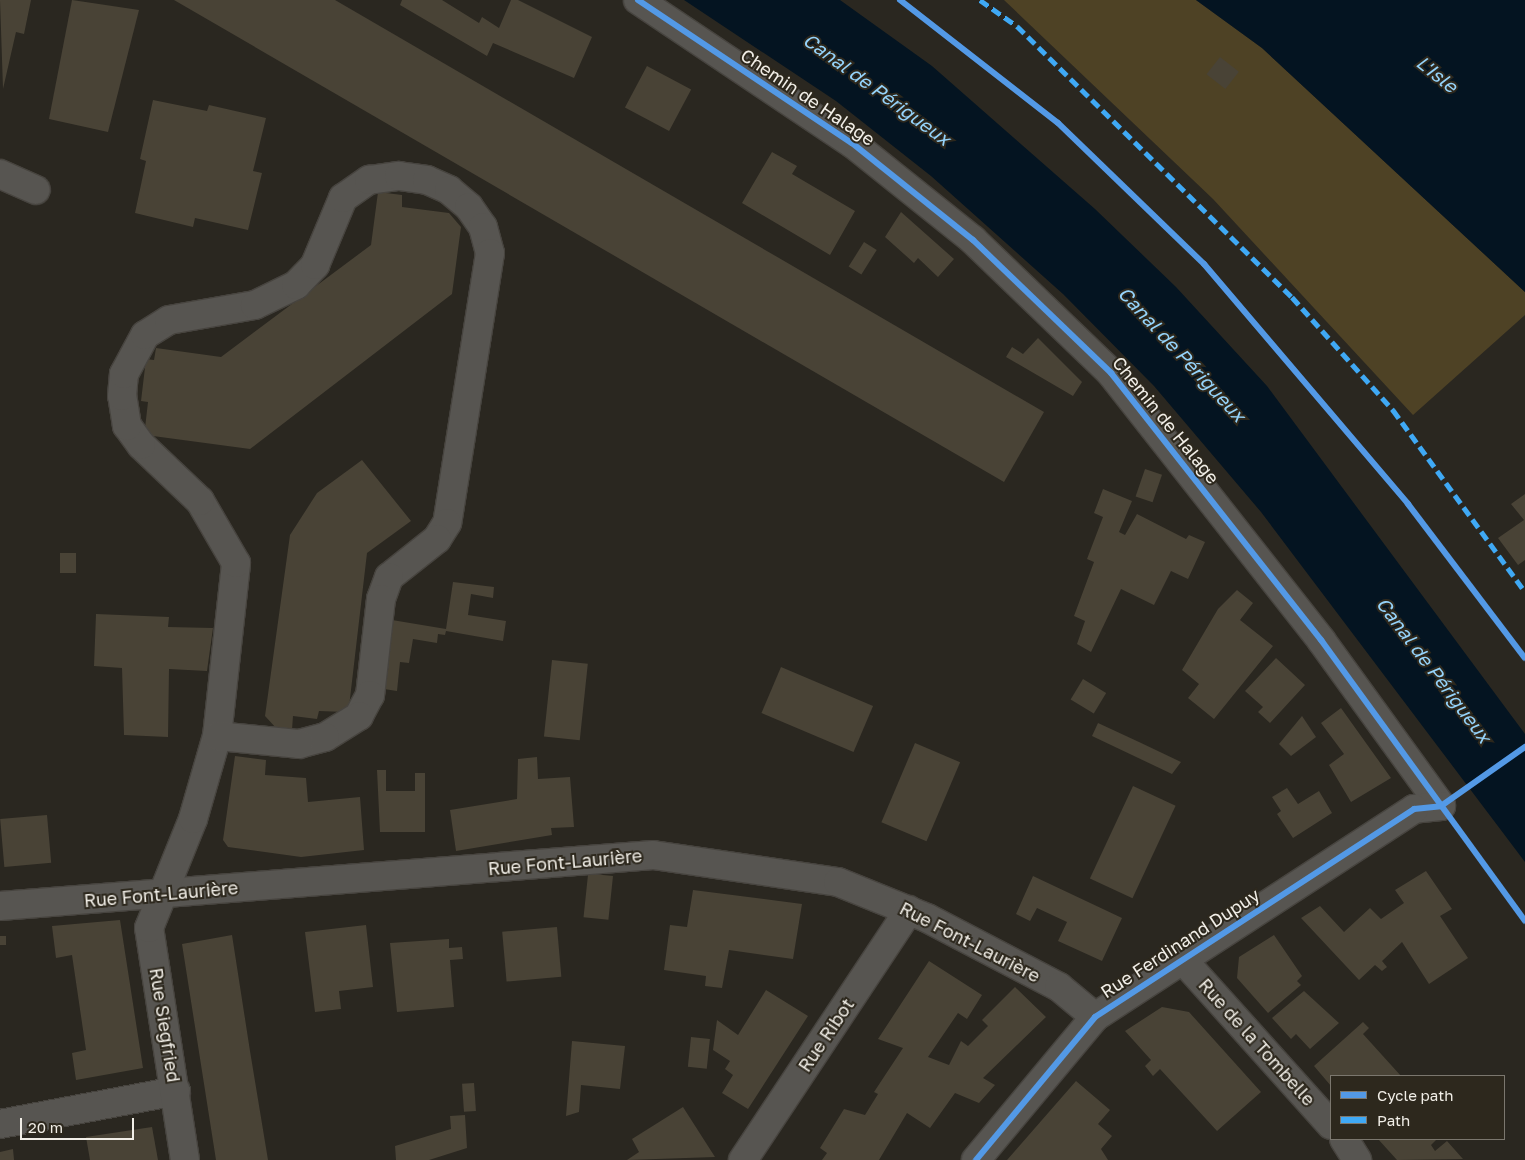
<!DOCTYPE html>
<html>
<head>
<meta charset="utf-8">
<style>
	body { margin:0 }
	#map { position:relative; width:1525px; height:1160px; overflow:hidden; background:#2a2720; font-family:"Golos Text",sans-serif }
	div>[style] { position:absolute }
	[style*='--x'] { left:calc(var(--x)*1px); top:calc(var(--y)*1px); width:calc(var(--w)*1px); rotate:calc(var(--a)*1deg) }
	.green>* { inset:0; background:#4e4225 }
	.water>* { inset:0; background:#041421 }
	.building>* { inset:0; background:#494336; transform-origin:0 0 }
	.roads { filter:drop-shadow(1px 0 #47443f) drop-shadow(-1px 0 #47443f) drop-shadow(0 1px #47443f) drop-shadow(0 -1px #47443f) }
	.minor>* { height:28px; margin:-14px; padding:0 14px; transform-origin:14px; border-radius:14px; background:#575551 }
	.quiet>* { height:5px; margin-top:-2.5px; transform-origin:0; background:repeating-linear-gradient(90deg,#3fa9f5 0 10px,transparent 0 15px) }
	.cycleway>* { height:6px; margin:-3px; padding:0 3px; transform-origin:3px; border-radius:3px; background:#5399e6 }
	span { translate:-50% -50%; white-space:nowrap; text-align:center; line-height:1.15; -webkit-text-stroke:4px #2d281d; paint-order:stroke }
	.street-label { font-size:18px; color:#f1eee7 }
	.water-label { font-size:19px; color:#95d3fa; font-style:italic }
	.legend { position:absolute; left:1330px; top:1075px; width:175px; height:65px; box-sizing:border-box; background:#2d281d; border:1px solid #7b776e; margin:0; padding:6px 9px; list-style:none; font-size:15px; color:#f1eee7 }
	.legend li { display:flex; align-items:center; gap:10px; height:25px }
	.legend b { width:25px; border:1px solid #7b776e }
	.scale { position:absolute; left:20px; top:1118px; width:114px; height:22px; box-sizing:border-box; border:2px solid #f1eee7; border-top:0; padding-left:6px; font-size:15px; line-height:18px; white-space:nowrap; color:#f1eee7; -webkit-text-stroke:4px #2d281d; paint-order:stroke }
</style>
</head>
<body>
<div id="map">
	<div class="green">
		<i style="clip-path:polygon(1004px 0,1196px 0,1262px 48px,1525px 292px,1525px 315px,1413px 415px,1213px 199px)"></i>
	</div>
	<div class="water">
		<i style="clip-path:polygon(684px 0,840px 0,932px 66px,1095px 209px,1176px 287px,1267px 386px,1525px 734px,1525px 862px,1261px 512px,1154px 386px,1063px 294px,931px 176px,836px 101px)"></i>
		<i style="clip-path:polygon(1196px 0,1525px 0,1525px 292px,1262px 48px)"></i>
	</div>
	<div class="building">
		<i style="clip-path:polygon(0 0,31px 0,24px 34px,16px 32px,3px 89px)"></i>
		<i style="clip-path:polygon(72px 0,139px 10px,108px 132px,49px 119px)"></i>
		<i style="clip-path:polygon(174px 0,335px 0,1044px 412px,1004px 482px)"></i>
		<i style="clip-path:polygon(402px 0,442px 0,479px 23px,482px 17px,499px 28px,511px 0,518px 0,592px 37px,574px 78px,493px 43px,487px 56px,400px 5px)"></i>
		<i style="left:1220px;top:57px;width:24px;height:22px;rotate:38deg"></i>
		<i style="left:647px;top:66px;width:50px;height:47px;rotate:28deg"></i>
		<i style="clip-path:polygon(153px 100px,207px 111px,209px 105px,266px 118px,253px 171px,262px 173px,248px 230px,195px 218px,193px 227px,135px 213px,146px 161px,140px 159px)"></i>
		<i style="clip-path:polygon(772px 152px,797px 166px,792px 174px,855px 211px,830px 255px,742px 203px)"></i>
		<i style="clip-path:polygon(378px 192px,402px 195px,402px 207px,449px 213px,461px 227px,452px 294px,250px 449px,153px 436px,145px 428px,148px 402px,141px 401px,146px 359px,154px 360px,156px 348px,221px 357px,371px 245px)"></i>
		<i style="clip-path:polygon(901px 212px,954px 259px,938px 277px,918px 258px,914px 263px,885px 237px)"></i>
		<i style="left:864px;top:242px;width:15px;height:29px;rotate:32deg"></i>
		<i style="clip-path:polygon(1038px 338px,1082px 382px,1073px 396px,1006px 357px,1012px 347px,1023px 354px)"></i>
		<i style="clip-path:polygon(362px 460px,411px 521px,367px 553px,349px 707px,345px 712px,319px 711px,317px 719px,293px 716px,292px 730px,277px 729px,265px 716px,290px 535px,317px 493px)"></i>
		<i style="left:1145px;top:469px;width:18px;height:29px;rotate:19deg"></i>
		<i style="clip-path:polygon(1103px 489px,1132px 501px,1119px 532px,1125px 535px,1137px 514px,1186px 539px,1189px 535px,1205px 542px,1188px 579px,1171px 571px,1154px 605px,1121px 589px,1091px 652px,1077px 644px,1085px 621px,1074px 616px,1094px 562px,1087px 559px,1103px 517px,1094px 513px)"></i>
		<i style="clip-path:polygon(1525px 494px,1525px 560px,1518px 565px,1498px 538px,1524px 520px,1511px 504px)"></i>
		<i style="left:60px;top:553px;width:16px;height:20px"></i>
		<i style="clip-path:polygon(453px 582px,494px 587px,493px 598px,471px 594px,468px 615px,506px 621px,503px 641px,446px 631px,445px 635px,438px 634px,437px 643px,413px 639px,409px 663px,400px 662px,397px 691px,384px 689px,392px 620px,446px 629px)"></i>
		<i style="clip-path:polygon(1237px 590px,1253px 603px,1240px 620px,1273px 646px,1214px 719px,1188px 698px,1199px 684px,1182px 670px,1218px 609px)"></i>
		<i style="clip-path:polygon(96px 614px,169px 617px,168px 627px,213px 628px,207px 671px,169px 669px,168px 737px,124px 735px,122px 668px,94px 666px)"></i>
		<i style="clip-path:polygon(1276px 658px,1305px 685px,1270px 723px,1258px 712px,1263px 707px,1245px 691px)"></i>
		<i style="left:552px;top:660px;width:36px;height:77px;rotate:6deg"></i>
		<i style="left:781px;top:667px;width:100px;height:50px;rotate:23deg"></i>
		<i style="left:1083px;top:679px;width:27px;height:24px;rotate:31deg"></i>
		<i style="clip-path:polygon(1341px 708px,1391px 778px,1351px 802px,1329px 765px,1344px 754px,1321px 723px)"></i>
		<i style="clip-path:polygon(1302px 716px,1316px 737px,1291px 756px,1279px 744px)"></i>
		<i style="clip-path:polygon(1098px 723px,1139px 742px,1181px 762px,1172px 774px,1092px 736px)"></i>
		<i style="left:915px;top:743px;width:49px;height:86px;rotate:23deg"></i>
		<i style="clip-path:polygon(235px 756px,266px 760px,265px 775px,306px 778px,308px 802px,360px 797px,364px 850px,301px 857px,228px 847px,223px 840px)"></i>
		<i style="clip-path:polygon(537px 757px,538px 779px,570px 777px,574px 827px,551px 828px,552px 835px,456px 851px,450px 810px,517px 799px,518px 759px)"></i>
		<i style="clip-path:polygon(377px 770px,386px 770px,386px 791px,415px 791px,415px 773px,425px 773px,425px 832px,380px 832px)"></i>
		<i style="left:1133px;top:786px;width:47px;height:102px;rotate:25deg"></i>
		<i style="clip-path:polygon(1287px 788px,1298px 804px,1319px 791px,1332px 813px,1293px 838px,1277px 814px,1281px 811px,1272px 797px)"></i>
		<i style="left:47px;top:815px;width:48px;height:47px;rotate:85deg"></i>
		<i style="clip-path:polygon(1426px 871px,1452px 909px,1440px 916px,1468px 958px,1429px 984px,1402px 942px,1382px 961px,1387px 967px,1382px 971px,1375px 965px,1359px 980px,1301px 918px,1320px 906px,1344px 932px,1370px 908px,1381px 919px,1404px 903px,1395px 890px)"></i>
		<i style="left:613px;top:876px;width:44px;height:25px;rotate:96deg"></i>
		<i style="clip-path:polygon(1033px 876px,1122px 918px,1102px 961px,1058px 941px,1067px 922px,1037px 908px,1030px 921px,1016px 914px)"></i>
		<i style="clip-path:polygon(693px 890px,802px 904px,793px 959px,729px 950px,722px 988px,705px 986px,706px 976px,664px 970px,670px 925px,687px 927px)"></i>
		<i style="clip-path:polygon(120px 920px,143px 1068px,76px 1080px,72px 1053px,86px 1050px,72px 955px,56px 958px,52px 926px)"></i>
		<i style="clip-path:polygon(366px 925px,373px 987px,339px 991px,341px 1009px,315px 1012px,305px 932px)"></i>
		<i style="left:557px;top:927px;width:50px;height:55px;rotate:85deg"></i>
		<i style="clip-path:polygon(232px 935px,250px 1051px,268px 1160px,216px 1160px,182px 944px)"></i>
		<i style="clip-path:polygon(1274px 935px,1302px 976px,1297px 981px,1301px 985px,1268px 1013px,1237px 978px,1239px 957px)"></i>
		<i style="left:0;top:936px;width:6px;height:9px"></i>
		<i style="clip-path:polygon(449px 939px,449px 948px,462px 947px,463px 959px,450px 960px,454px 1007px,397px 1012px,390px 943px)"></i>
		<i style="clip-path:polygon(929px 961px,982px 995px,967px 1019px,958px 1013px,928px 1057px,949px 1065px,961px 1041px,968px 1046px,988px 1026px,982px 1020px,1015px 987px,1046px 1017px,983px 1078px,995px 1085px,979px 1103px,955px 1093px,930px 1128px,907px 1113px,879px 1160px,822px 1160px,827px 1153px,820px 1148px,844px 1109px,865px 1115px,878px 1094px,874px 1092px,903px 1048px,878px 1039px)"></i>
		<i style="clip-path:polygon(766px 990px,808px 1016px,748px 1109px,722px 1093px,733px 1075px,725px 1069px,730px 1061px,713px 1050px,717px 1020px,738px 1035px)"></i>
		<i style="clip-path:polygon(1304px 991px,1339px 1023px,1310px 1049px,1296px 1034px,1291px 1039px,1272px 1018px)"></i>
		<i style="clip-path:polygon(1162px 1007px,1189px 1012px,1261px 1092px,1217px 1131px,1160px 1069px,1153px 1076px,1145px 1066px,1151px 1060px,1125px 1031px)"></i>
		<i style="clip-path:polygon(1363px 1022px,1369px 1028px,1363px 1034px,1401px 1076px,1331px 1076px,1331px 1086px,1314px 1066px)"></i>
		<i style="left:691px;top:1037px;width:19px;height:30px;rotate:6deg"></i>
		<i style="clip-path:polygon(572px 1041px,625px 1046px,620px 1089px,581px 1085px,579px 1112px,566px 1116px)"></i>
		<i style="clip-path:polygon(1076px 1081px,1110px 1110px,1098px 1124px,1112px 1136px,1101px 1149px,1108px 1160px,1007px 1160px)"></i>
		<i style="left:474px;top:1083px;width:28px;height:12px;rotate:86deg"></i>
		<i style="clip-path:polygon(683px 1107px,715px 1157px,627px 1160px,639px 1152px,632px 1139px)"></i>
		<i style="clip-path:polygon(465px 1115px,467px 1148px,429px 1160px,396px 1160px,395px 1146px,451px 1129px,450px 1116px)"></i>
		<i style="clip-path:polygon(152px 1127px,158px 1160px,90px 1160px,86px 1137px)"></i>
		<i style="clip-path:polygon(1378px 1139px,1437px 1139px,1431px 1145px,1435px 1151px,1447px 1141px,1463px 1159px,1397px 1160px)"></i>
		<i style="clip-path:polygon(13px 1149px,14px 1160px,0 1160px,0 1152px)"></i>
	</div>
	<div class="roads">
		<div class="minor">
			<i style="--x:638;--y:0;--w:257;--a:33.8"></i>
			<i style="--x:852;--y:143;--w:155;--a:38.7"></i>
			<i style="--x:973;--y:240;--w:192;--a:43.9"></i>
			<i style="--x:1111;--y:373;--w:340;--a:51.8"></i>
			<i style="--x:1321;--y:640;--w:205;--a:54.1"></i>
			<i style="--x:1441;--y:806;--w:27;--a:174"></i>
			<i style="--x:1414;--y:809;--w:381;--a:146.9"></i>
			<i style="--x:1095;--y:1017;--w:186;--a:129.8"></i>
			<i style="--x:0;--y:174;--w:39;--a:24"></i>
			<i style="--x:0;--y:906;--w:655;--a:-4.47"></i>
			<i style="--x:653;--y:855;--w:187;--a:8.3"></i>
			<i style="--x:838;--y:882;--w:96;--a:22"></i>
			<i style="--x:927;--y:918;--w:149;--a:27.6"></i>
			<i style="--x:1059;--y:987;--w:47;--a:39.8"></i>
			<i style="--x:1182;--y:959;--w:223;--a:48.1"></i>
			<i style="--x:0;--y:1124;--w:179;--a:-10.6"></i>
			<i style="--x:1344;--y:1139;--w:25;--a:58"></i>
			<i style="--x:185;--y:1160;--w:235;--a:-98.8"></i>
			<i style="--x:149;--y:928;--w:118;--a:-68"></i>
			<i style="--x:193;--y:819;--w:86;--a:-73.9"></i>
			<i style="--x:217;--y:736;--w:174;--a:-83.7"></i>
			<i style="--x:236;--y:563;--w:72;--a:-120.1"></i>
			<i style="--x:200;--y:501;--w:81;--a:-136.5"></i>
			<i style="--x:141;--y:445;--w:24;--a:-126"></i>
			<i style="--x:127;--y:426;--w:30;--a:-99"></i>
			<i style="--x:122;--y:396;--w:22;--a:-85"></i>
			<i style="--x:124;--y:374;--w:44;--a:-61.7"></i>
			<i style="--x:145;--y:335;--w:28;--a:-32"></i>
			<i style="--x:169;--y:320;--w:87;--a:-9.9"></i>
			<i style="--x:255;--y:305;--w:46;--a:-26"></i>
			<i style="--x:296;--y:285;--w:28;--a:-46"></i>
			<i style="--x:315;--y:265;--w:73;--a:-67.3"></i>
			<i style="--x:343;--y:198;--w:32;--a:-35"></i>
			<i style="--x:369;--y:180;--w:30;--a:-8"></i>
			<i style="--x:399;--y:176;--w:28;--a:8"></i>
			<i style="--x:427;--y:180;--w:24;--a:24"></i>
			<i style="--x:449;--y:190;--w:26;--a:40"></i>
			<i style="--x:469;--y:207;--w:24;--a:55"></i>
			<i style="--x:483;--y:227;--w:27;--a:75"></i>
			<i style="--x:490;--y:253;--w:273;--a:99"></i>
			<i style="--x:447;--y:523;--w:19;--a:122"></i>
			<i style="--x:437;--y:539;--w:61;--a:141.6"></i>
			<i style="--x:389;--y:577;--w:23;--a:110"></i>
			<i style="--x:381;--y:599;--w:97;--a:96.5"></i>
			<i style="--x:370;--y:695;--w:24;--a:118"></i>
			<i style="--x:359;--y:716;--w:40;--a:148"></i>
			<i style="--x:325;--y:737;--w:27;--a:165"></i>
			<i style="--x:299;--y:744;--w:82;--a:-174.4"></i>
			<i style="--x:743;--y:1160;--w:300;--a:-56.4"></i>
		</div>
	</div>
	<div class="quiet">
		<i style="--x:980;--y:0;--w:45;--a:35.1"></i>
		<i style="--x:1017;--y:26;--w:386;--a:44.6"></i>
		<i style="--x:1292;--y:297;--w:152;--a:48.2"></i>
		<i style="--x:1393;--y:410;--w:225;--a:54"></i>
	</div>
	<div class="cycleway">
		<i style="--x:638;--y:0;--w:257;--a:33.8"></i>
		<i style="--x:852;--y:143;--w:155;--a:38.7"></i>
		<i style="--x:973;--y:240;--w:192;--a:43.9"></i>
		<i style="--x:1111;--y:373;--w:340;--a:51.8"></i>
		<i style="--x:1321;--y:640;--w:347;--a:54"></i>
		<i style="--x:900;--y:0;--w:200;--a:37.9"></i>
		<i style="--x:1058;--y:123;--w:203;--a:44"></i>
		<i style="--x:1204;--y:264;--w:315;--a:49.6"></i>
		<i style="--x:1408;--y:504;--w:193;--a:52.8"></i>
		<i style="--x:976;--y:1160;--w:186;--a:-50.2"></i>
		<i style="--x:1095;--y:1017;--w:381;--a:-33.1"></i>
		<i style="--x:1414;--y:809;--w:27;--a:-6"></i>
		<i style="--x:1441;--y:806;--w:103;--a:-35.1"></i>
	</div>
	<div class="street-label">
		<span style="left:808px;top:97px;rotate:34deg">Chemin de Halage</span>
		<span style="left:1166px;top:420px;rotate:51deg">Chemin de Halage</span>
		<span style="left:565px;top:862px;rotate:-5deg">Rue Font-Laurière</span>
		<span style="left:161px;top:894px;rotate:-5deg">Rue Font-Laurière</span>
		<span style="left:970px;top:942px;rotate:27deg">Rue Font-Laurière</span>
		<span style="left:1180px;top:943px;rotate:-33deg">Rue Ferdinand Dupuy</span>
		<span style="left:165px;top:1025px;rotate:81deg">Rue Siegfried</span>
		<span style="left:826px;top:1035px;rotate:-56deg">Rue Ribot</span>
		<span style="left:1257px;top:1042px;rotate:48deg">Rue de la Tombelle</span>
	</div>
	<div class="water-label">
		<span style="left:1437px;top:74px;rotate:39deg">L'Isle</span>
		<span style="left:877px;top:89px;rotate:36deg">Canal de Périgueux</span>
		<span style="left:1182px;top:354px;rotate:47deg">Canal de Périgueux</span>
		<span style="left:1434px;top:670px;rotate:53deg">Canal de Périgueux</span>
	</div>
	<ul class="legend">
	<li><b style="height:6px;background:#5399e6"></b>Cycle path</li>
	<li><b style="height:6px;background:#3fa9f5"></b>Path</li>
	</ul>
	<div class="scale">20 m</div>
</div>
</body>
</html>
